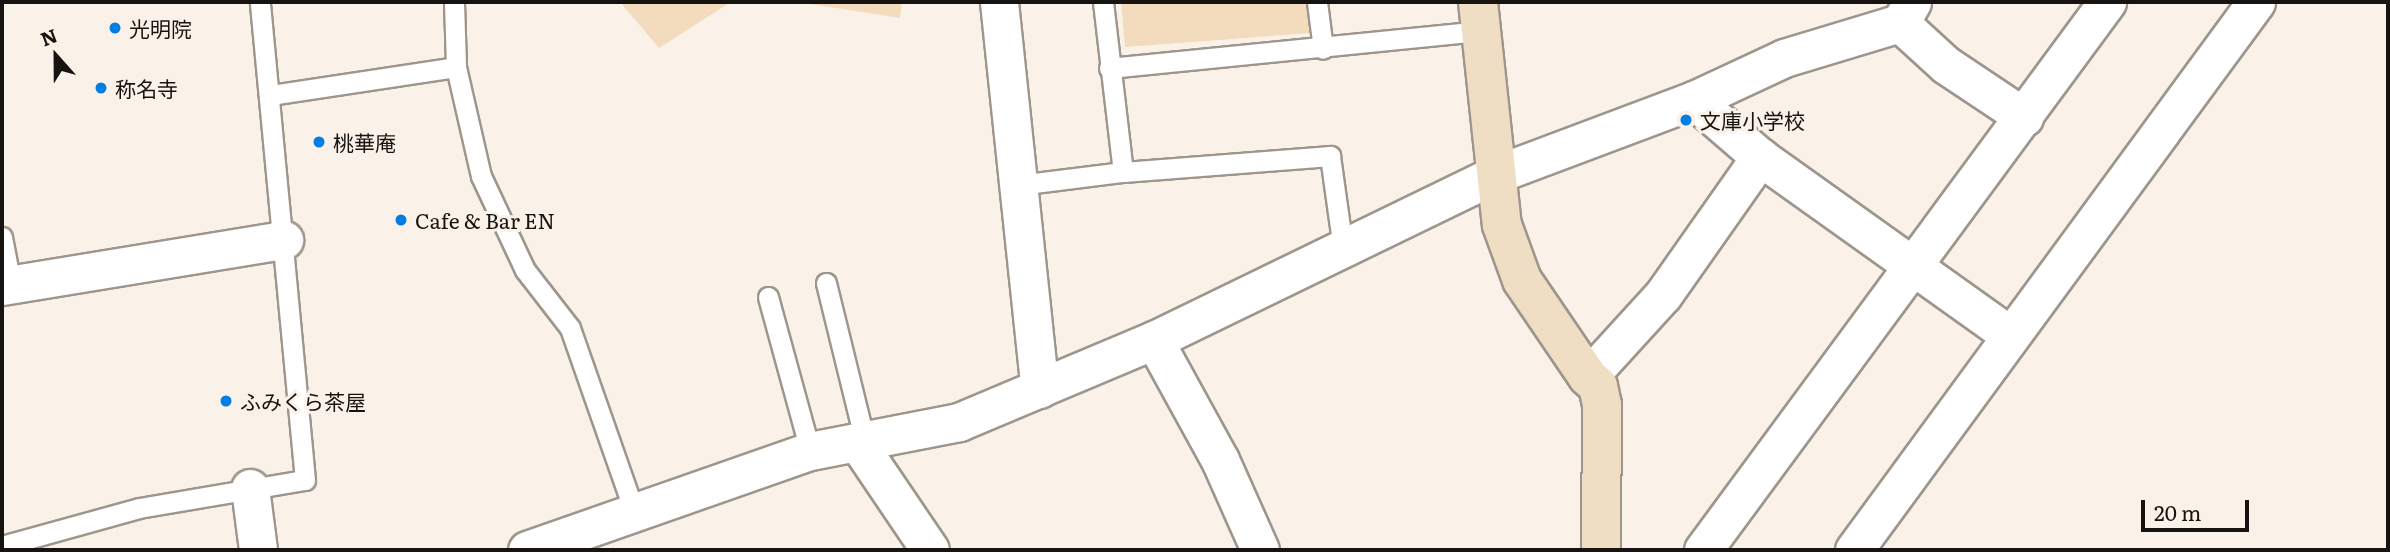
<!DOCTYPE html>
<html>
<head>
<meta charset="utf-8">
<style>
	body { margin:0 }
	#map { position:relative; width:2390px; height:552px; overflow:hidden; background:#faf2e8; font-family:Literata,"Noto Sans JP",serif }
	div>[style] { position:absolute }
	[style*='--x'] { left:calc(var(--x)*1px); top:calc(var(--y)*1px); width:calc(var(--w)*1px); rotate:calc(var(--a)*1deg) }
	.green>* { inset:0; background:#f3dbbe }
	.roads { filter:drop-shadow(2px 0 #9e968d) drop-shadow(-2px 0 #9e968d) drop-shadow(0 2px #9e968d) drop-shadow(0 -2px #9e968d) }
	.lane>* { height:19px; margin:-9.5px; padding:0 9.5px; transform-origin:9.5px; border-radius:9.5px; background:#fff }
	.street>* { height:37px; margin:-18.5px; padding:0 18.5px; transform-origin:18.5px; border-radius:18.5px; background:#fff }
	.secondary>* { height:38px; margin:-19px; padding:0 19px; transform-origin:19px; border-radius:19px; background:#efddc4 }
	.dots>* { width:19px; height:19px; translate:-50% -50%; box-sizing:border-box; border:4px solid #faf2e8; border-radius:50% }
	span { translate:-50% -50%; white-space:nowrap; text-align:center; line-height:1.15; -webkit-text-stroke:6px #faf2e8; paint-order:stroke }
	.poi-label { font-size:21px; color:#161310 }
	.left { translate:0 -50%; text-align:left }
	.frame { position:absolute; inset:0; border:4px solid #161310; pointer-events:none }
	.north { position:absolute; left:21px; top:21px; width:70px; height:70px; -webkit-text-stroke:5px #faf2e8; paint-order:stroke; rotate:339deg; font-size:19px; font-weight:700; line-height:28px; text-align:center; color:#161310 }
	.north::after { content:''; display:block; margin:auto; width:24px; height:32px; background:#161310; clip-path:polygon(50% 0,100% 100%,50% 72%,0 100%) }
	.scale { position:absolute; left:2141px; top:500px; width:108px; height:32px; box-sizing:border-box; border:4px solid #161310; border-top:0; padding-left:9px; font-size:21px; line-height:24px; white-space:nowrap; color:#161310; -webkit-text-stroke:5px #faf2e8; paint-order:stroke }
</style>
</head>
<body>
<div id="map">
	<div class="green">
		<i style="clip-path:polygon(620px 2px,731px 2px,659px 48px)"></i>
		<i style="clip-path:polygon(797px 2px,902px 2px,900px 18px)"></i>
		<i style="clip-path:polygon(1121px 2px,1307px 2px,1310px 33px,1125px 47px)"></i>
	</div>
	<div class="roads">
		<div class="lane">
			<i style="--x:454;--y:2;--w:65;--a:88.2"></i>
			<i style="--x:1103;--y:2;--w:171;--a:83.3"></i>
			<i style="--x:1317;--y:2;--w:47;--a:82.7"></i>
			<i style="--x:1109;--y:68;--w:374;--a:-5.7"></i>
			<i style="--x:271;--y:95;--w:187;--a:-8.6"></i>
			<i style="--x:456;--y:67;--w:112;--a:77.1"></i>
			<i style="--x:481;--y:176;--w:104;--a:64.9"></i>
			<i style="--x:525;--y:270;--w:73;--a:52.2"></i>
			<i style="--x:570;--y:328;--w:194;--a:70.7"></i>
			<i style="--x:1018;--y:185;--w:106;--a:-7.1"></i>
			<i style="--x:1123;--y:172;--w:208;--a:-4.4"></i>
			<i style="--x:1330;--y:156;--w:93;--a:82"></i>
			<i style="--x:2;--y:237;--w:48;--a:79.2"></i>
			<i style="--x:826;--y:283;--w:164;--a:76.2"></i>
			<i style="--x:768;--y:297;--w:160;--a:74.7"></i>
			<i style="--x:2;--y:546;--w:142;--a:-15.5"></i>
			<i style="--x:139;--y:508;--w:168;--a:-9.6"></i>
			<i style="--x:305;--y:480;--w:480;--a:-95.4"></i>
		</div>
		<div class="street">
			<i style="--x:999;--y:2;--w:389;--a:84"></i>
			<i style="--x:1900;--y:23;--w:62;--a:42.4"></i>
			<i style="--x:1946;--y:65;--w:94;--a:33.7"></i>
			<i style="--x:1694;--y:100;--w:87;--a:40.8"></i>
			<i style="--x:1760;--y:157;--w:307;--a:35.5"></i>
			<i style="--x:2;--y:286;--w:286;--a:-9.3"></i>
			<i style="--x:1154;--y:340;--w:137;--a:61.2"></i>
			<i style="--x:1220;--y:460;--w:98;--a:66"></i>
			<i style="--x:1588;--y:377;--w:111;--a:-47.6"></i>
			<i style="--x:1663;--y:295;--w:169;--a:-54.9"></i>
			<i style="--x:857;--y:442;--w:130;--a:55.9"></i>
			<i style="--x:250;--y:488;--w:63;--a:82.6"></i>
			<i style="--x:527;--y:550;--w:300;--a:-19.3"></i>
			<i style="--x:810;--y:451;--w:152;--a:-11"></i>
			<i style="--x:959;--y:422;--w:212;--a:-22.8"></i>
			<i style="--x:1154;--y:340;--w:378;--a:-25.9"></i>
			<i style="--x:1494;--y:175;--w:214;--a:-20.6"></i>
			<i style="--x:1694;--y:100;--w:99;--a:-25"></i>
			<i style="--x:1784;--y:58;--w:121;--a:-16.8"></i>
			<i style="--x:1900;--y:23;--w:24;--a:-60"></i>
			<i style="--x:1703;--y:550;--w:681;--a:-53.6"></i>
			<i style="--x:1854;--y:550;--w:680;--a:-53.74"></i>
		</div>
		<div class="secondary">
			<i style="--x:1478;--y:2;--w:224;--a:83.9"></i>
			<i style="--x:1502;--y:225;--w:59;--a:70"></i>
			<i style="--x:1522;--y:280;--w:117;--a:55.8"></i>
			<i style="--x:1588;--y:377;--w:13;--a:42"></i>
			<i style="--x:1598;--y:386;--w:19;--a:78"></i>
			<i style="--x:1602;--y:405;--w:145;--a:90.4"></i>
		</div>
	</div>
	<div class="dots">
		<i style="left:115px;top:28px;background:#007ee4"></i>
		<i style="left:101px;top:88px;background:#007ee4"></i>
		<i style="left:1686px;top:120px;background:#007ee4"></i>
		<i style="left:319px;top:142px;background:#007ee4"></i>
		<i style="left:401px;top:220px;background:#007ee4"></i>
		<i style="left:226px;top:401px;background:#007ee4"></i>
	</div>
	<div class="poi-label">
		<span class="left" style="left:129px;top:28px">光明院</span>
		<span class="left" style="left:115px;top:88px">称名寺</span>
		<span class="left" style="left:1700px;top:120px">文庫小学校</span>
		<span class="left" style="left:333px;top:142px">桃華庵</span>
		<span class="left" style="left:415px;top:220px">Cafe &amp; Bar EN</span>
		<span class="left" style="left:240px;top:401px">ふみくら茶屋</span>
	</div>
	<div class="frame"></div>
	<div class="north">N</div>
	<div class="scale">20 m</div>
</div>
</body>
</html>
